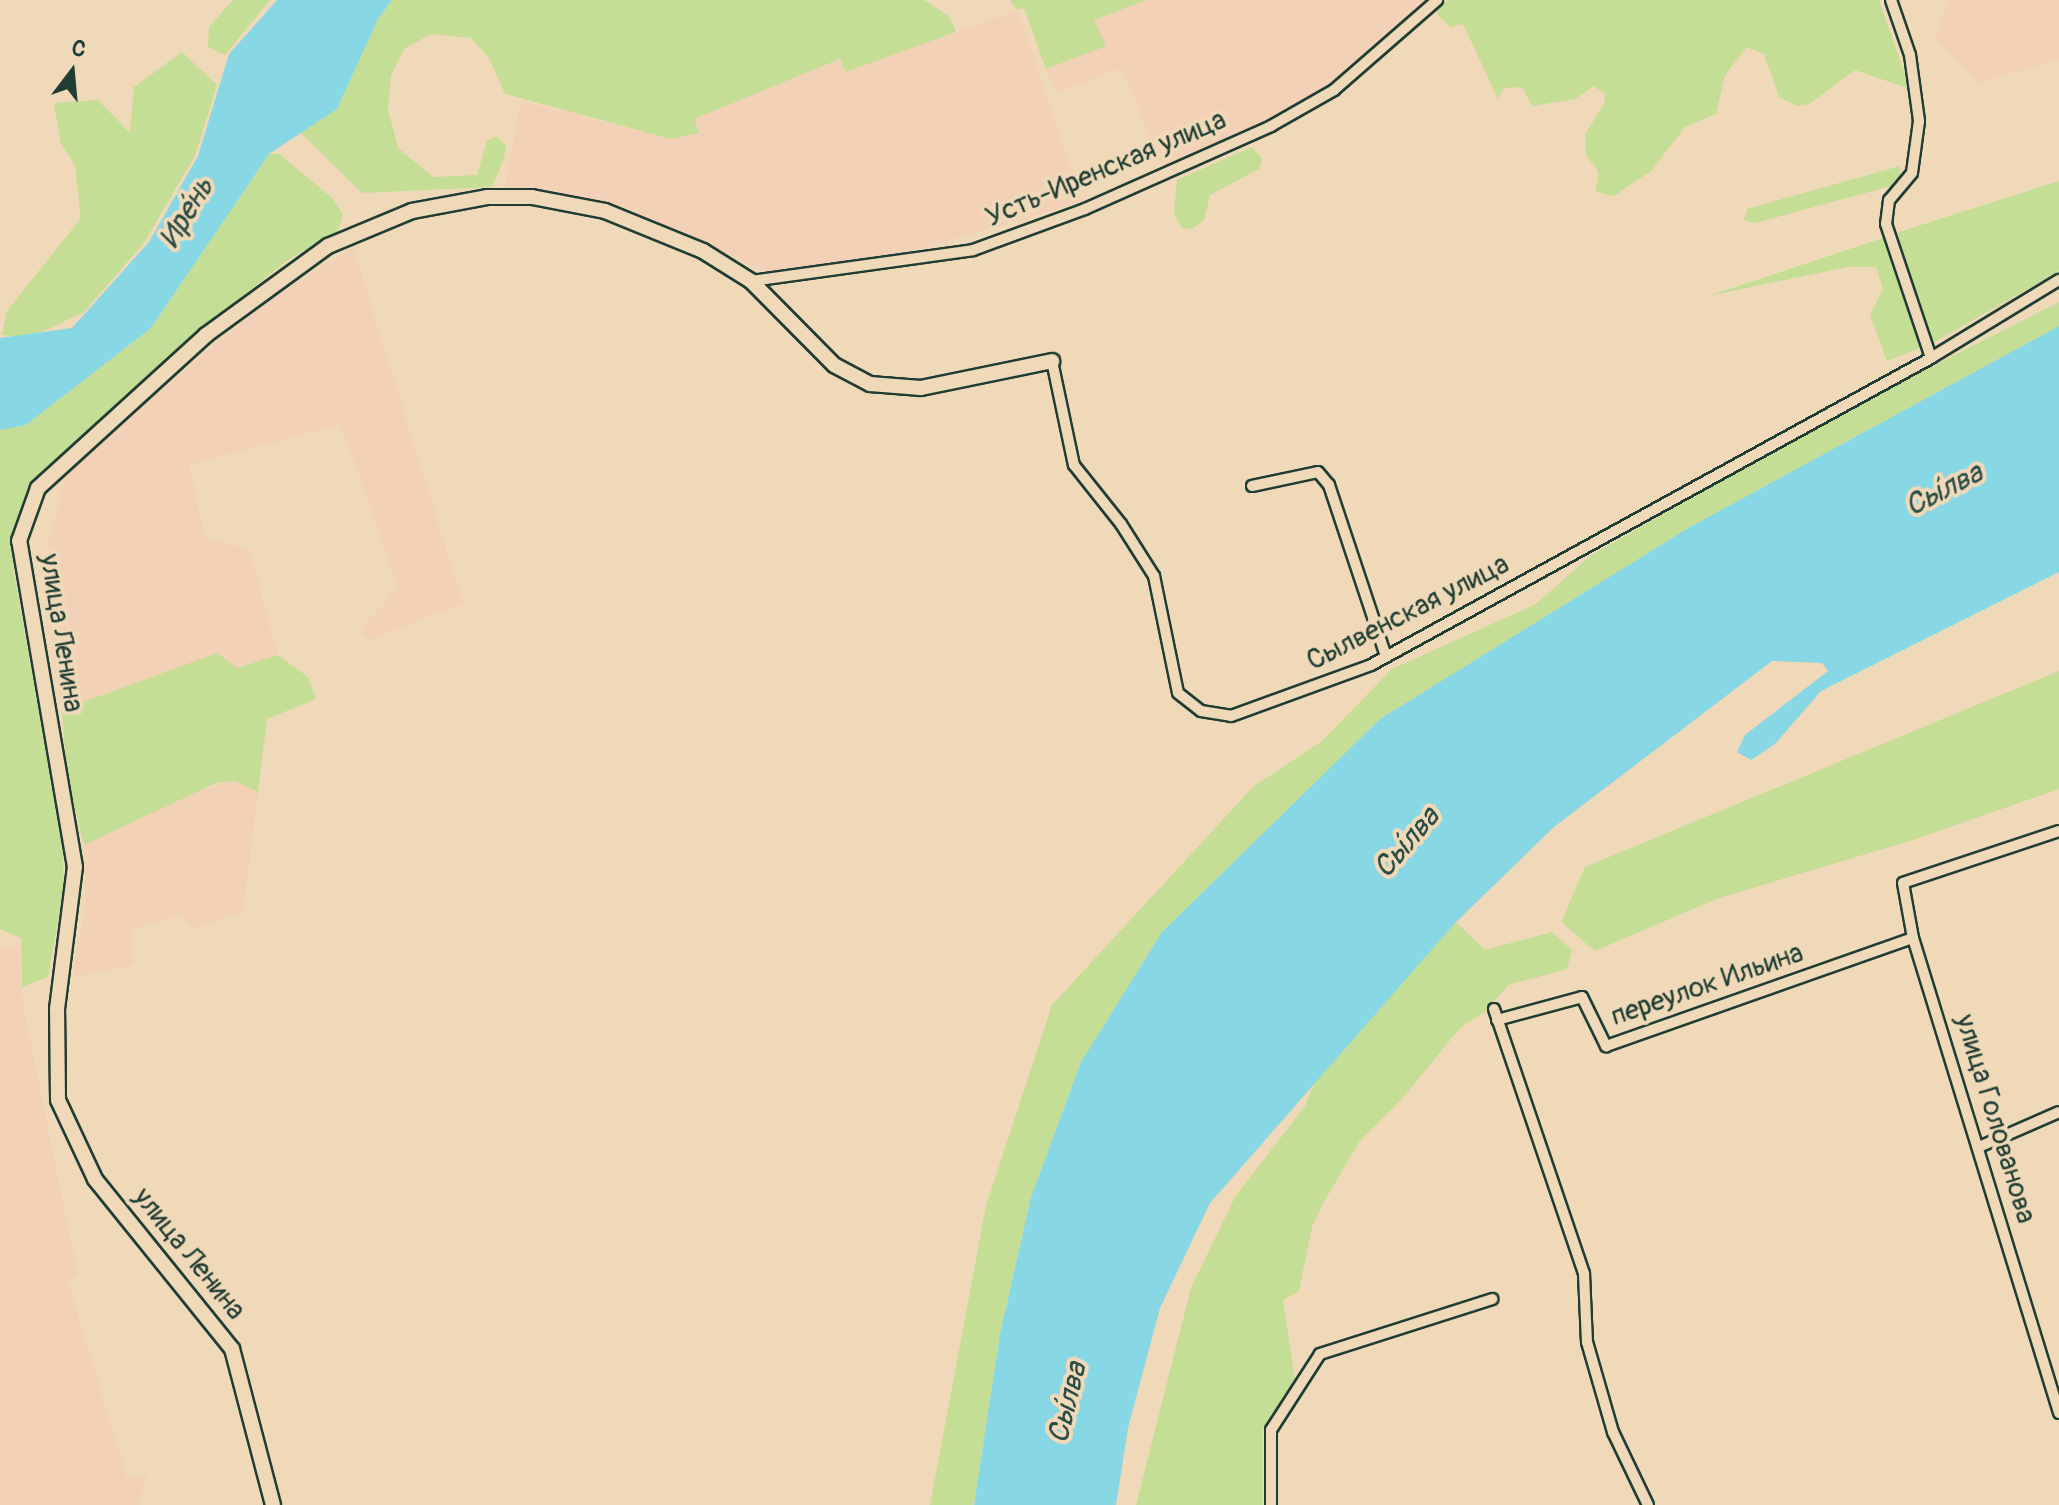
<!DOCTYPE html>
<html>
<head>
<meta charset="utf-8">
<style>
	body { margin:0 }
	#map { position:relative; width:2059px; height:1505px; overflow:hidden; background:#efd9b8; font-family:Pangolin,sans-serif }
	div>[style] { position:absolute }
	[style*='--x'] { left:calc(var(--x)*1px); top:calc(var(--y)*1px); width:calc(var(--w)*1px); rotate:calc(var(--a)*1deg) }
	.built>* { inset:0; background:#f2d1b6 }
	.green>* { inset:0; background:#c4de95 }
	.water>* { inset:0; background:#88d7e5 }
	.roads { filter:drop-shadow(2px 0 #1f3d34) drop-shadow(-2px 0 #1f3d34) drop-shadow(0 2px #1f3d34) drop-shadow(0 -2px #1f3d34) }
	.street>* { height:10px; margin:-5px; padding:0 5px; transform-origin:5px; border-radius:5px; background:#efd9b8 }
	.secondary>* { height:14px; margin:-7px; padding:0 7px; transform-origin:7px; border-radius:7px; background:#efd9b8 }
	span { translate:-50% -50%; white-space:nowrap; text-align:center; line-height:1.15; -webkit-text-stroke:8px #efd9b8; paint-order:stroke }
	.street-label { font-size:28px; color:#1f3d34 }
	.water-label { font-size:30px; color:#2a4c46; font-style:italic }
	.north { position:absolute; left:32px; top:32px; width:80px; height:80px; -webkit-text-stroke:6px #efd9b8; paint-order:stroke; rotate:16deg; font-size:22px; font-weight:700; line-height:32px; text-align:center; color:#1f3d34 }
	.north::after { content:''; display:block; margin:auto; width:28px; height:36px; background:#1f3d34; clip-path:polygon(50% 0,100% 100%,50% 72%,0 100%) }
</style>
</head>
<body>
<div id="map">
	<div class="built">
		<i style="clip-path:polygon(1147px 0,1428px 0,1330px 87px,1252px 129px,1162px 167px,1122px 68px,1056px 93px,1046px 69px,1105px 46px,1094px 21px)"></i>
		<i style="clip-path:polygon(1949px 0,2059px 0,2059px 59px,1979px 83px,1935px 39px)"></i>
		<i style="clip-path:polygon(1017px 10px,1083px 202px,902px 254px,768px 272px,627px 208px,505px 187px,521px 101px,671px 139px,693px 119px,841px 59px,847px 72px)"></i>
		<i style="clip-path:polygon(353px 247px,463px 603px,371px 640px,360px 630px,398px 588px,341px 424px,189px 465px,205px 538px,249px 549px,278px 655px,236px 668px,217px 653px,62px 710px,46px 608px,49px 539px,68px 469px,264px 303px)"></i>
		<i style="clip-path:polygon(235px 781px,258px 792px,243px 911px,194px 929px,181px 914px,133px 929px,133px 965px,73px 977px,86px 902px,84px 845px,194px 792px)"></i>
		<i style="clip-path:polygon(18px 946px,24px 1010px,78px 1276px,67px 1279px,127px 1478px,147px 1475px,139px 1505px,0 1505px,0 948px)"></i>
	</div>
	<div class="green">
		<i style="clip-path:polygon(233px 0,270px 0,225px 55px,208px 47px,209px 27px)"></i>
		<i style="clip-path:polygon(392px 0,924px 0,949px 16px,956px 32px,846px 72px,840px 59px,694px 119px,699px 133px,671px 139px,505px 94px,489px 58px,471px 38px,431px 34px,404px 49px,391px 76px,388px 109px,398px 148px,433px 177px,477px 175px,487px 141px,496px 136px,506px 145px,503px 161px,492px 187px,362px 193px,301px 133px,337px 109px,378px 19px)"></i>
		<i style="clip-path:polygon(1010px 0,1147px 0,1094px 20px,1106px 46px,1046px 69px,1024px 8px,1017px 10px)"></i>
		<i style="clip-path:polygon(1448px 0,1879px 0,1910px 89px,1855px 70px,1809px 104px,1797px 106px,1779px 97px,1764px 54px,1747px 47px,1725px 75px,1716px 114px,1685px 127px,1652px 170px,1614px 196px,1595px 192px,1599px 172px,1586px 155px,1585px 134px,1605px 103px,1604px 93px,1594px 86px,1575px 99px,1532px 106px,1522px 87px,1504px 88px,1498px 99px,1463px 24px,1451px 27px,1438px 15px,1436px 9px)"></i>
		<i style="clip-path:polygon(182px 52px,217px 85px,195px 156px,143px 244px,84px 312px,31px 337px,2px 335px,7px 311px,81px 218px,75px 165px,61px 144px,54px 103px,98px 100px,130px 133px,134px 87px)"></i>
		<i style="clip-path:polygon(1252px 147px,1262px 159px,1259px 169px,1210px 195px,1204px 220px,1192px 229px,1182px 228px,1174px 215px,1177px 180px)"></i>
		<i style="clip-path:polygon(269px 154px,279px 154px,331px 197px,343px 214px,338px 232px,289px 259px,187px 340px,27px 491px,14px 537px,14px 573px,62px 838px,64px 886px,48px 977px,22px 987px,21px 938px,0 929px,0 430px,26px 425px,151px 328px)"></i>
		<i style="clip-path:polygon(1900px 166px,1901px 177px,1891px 186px,1755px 223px,1744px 220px,1747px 209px)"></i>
		<i style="clip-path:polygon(2059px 181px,2059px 271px,1931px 344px,1893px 234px)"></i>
		<i style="clip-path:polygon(1886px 237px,1920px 348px,1887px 361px,1870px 315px,1883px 289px,1876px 267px,1848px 267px,1708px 296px)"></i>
		<i style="clip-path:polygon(2059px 302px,2059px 326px,1690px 527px,1380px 719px,1162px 932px,1081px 1062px,1031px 1197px,1000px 1334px,974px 1505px,930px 1505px,986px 1206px,1052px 1005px,1253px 787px,1322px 741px,1392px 669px,1536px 604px,1590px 556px,1844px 411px)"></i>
		<i style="clip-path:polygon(217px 653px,237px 668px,278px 655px,308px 677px,316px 699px,267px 719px,258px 792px,235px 781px,216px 783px,84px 845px,67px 775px,62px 710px)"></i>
		<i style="clip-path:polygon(2059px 671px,2059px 789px,1913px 840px,1719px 898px,1595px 951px,1561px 922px,1585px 867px)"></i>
		<i style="clip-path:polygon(1456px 922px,1485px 950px,1552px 932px,1572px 950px,1567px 969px,1508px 985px,1486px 1011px,1460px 1028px,1401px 1100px,1359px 1142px,1325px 1200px,1312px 1227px,1299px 1291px,1283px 1300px,1295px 1380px,1263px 1429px,1263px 1505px,1136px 1505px,1191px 1288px,1235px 1197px,1305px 1106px,1315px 1082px)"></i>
	</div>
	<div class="water">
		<i style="clip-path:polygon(277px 0,392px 0,378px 19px,337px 109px,269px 154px,151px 328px,26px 425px,0 430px,0 338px,72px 328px,149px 242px,198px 156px,229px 54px)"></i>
		<i style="clip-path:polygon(2059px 326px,2059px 572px,1821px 691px,1775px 744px,1751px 760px,1737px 752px,1745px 735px,1828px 671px,1822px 663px,1772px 661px,1554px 827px,1456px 922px,1210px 1203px,1160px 1308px,1128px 1428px,1116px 1505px,974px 1505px,1000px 1334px,1031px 1197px,1081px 1062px,1162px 932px,1380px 719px,1690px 527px)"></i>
	</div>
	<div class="roads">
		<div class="street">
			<i style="--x:1891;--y:0;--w:58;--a:70.9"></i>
			<i style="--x:1910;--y:55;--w:67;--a:82.2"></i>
			<i style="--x:1919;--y:121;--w:52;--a:97.7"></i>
			<i style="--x:1912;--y:173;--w:35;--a:130"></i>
			<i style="--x:1889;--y:200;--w:24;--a:97"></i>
			<i style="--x:1886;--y:224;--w:141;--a:71.4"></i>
			<i style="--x:751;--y:281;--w:224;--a:-7.9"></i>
			<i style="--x:973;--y:250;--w:119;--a:-20.1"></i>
			<i style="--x:1085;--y:209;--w:204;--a:-24"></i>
			<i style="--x:1271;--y:126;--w:73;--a:-29.7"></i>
			<i style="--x:1334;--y:90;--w:137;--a:-41.1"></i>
			<i style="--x:1052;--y:361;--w:106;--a:78.1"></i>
			<i style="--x:1074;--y:465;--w:75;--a:51.5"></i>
			<i style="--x:1121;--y:524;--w:62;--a:57.6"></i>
			<i style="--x:1154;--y:576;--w:119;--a:78.4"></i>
			<i style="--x:1178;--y:693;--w:29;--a:38"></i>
			<i style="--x:1201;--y:711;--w:30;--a:9"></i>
			<i style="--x:1231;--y:716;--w:149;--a:-20"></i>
			<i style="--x:1371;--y:665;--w:639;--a:-28.73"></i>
			<i style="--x:1931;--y:358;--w:150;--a:-31.4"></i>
			<i style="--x:1252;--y:486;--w:67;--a:-12"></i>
			<i style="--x:1318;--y:472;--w:17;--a:50"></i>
			<i style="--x:1329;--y:485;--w:180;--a:71.6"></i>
			<i style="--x:2059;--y:831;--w:164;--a:161.6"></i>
			<i style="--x:1903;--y:883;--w:56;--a:79.7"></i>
			<i style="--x:1913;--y:938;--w:497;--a:72.9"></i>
			<i style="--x:1494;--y:1009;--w:280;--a:71.2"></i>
			<i style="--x:1584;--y:1274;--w:68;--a:87.5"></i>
			<i style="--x:1587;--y:1342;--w:94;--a:73.9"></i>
			<i style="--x:1613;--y:1432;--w:81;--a:64.4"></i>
			<i style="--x:1497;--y:1020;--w:88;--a:-15.1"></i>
			<i style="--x:1582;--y:997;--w:55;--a:63.9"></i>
			<i style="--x:1606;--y:1046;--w:325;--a:-19.4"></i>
			<i style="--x:1979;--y:1147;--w:87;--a:-23.6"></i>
			<i style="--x:1271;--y:1505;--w:75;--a:-90"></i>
			<i style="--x:1271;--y:1430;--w:90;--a:-57.2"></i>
			<i style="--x:1320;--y:1354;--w:181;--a:-17.7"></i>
		</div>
		<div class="secondary">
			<i style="--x:273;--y:1505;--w:161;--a:-104.7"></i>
			<i style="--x:232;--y:1349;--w:218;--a:-128.9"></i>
			<i style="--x:95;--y:1179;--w:87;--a:-115.1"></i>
			<i style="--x:58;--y:1100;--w:91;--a:-90.6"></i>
			<i style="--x:57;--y:1009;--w:143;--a:-82.8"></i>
			<i style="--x:75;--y:867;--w:331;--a:-99.7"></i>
			<i style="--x:19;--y:541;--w:56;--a:-70.3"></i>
			<i style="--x:38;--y:488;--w:227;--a:-42.3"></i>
			<i style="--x:206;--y:335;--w:151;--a:-36.1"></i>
			<i style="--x:328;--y:246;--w:91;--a:-22.6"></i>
			<i style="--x:412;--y:211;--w:76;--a:-10.6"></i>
			<i style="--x:487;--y:197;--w:45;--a:0"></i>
			<i style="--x:532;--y:197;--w:74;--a:10.9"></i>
			<i style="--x:605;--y:211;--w:106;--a:22.2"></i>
			<i style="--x:703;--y:251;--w:57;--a:32"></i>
			<i style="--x:751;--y:281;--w:118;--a:45.3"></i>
			<i style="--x:834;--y:365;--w:41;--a:27.8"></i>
			<i style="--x:870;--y:384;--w:51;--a:4.5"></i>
			<i style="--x:921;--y:388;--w:134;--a:-11.6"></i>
		</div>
	</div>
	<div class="street-label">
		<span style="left:1106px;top:169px;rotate:-23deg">Усть-Иренская улица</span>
		<span style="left:1408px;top:613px;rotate:-27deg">Сылвенская улица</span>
		<span style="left:61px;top:633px;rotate:81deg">улица Ленина</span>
		<span style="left:1707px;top:985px;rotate:-19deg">переулок Ильина</span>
		<span style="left:1995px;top:1119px;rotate:73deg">улица Голованова</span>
		<span style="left:189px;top:1254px;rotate:51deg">улица Ленина</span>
	</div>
	<div class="water-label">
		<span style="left:187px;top:213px;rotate:-59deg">Ире́нь</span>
		<span style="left:1944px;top:490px;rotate:-27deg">Сы́лва</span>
		<span style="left:1407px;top:843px;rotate:-49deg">Сы́лва</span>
		<span style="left:1068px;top:1403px;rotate:-76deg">Сы́лва</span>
	</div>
	<div class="north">С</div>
</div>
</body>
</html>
